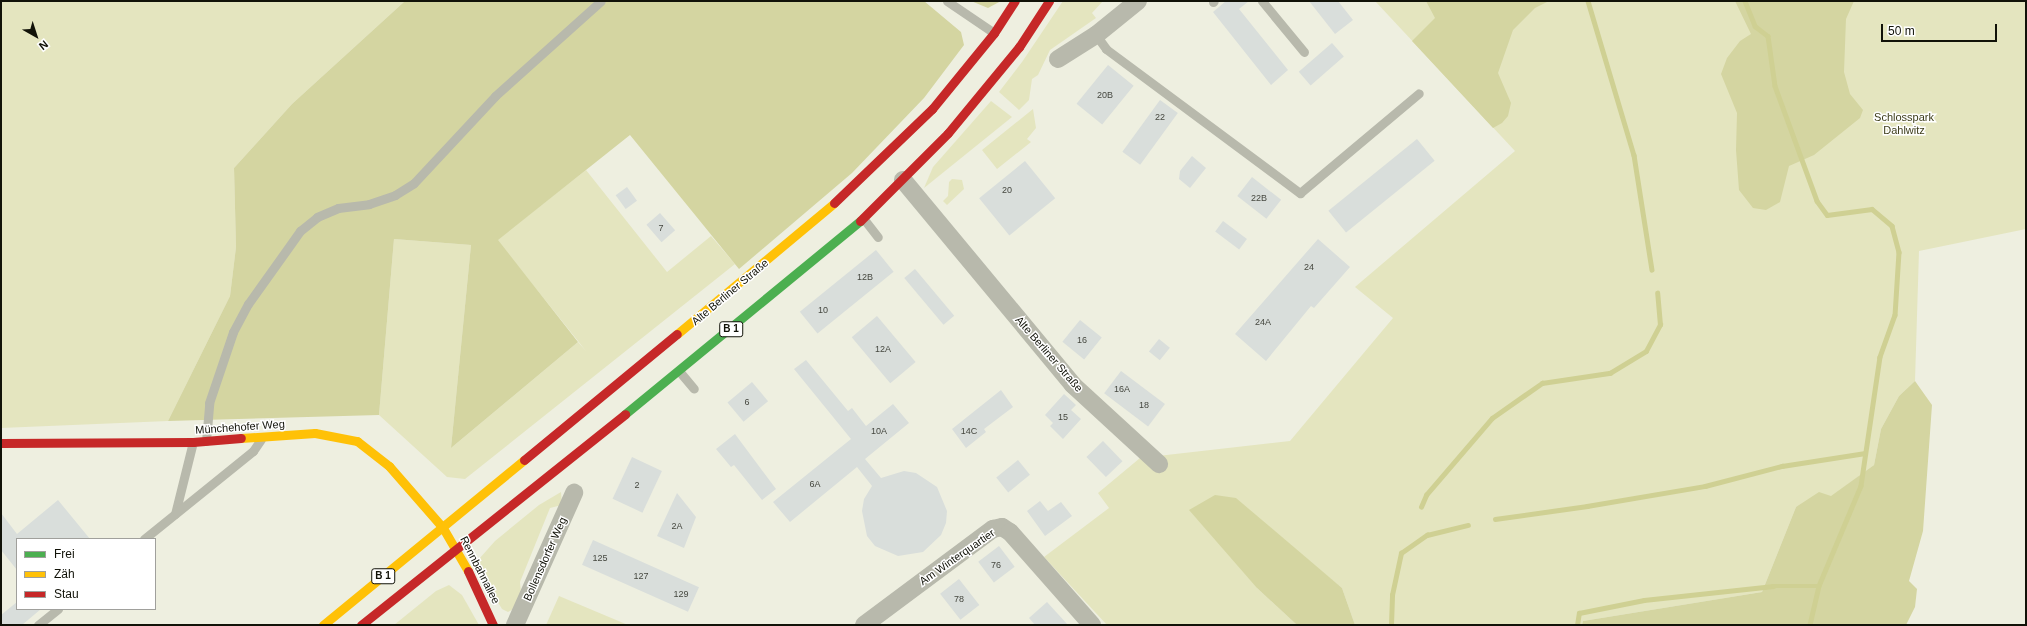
<!DOCTYPE html>
<html>
<head>
<meta charset="utf-8">
<style>
	body { margin:0 }
	#map { position:relative; width:2027px; height:626px; overflow:hidden; background:#eeefe0; font-family:Helvetica,sans-serif }
	div>[style] { position:absolute }
	[style*='--x'] { left:calc(var(--x)*1px); top:calc(var(--y)*1px); width:calc(var(--w)*1px); rotate:calc(var(--a)*1deg) }
	.green>* { inset:0; background:#e4e5bf }
	.forest>* { inset:0; background:#d4d5a1 }
	.stream>* { height:4.5px; margin:-2.25px; padding:0 2.25px; transform-origin:2.25px; border-radius:2.25px; background:#cfd093 }
	.building>* { inset:0; background:#d9dedb; transform-origin:0 0 }
	.lane>* { height:9px; margin:-4.5px; padding:0 4.5px; transform-origin:4.5px; border-radius:4.5px; background:#b8b9ac }
	.street>* { height:18px; margin:-9px; padding:0 9px; transform-origin:9px; border-radius:9px; background:#b8b9ac }
	.fast>* { height:9px; margin:-4.5px; padding:0 4.5px; transform-origin:4.5px; border-radius:4.5px; background:#4caf50 }
	.slow>* { height:9px; margin:-4.5px; padding:0 4.5px; transform-origin:4.5px; border-radius:4.5px; background:#ffc107 }
	.jam>* { height:9px; margin:-4.5px; padding:0 4.5px; transform-origin:4.5px; border-radius:4.5px; background:#c62828 }
	span { translate:-50% -50%; white-space:nowrap; text-align:center; line-height:1.15; -webkit-text-stroke:3px #fff; paint-order:stroke }
	.number-label { font-size:9px; color:#45473f }
	.number-label span { -webkit-text-stroke-width:0 }
	.shield-label span { padding:1px 3px; background:#fff; border:1px solid; border-radius:3px; -webkit-text-stroke-width:0 }
	.shield-label { font-size:10px; color:#111208; font-weight:700 }
	.park-label { font-size:11px; color:#3c3c19 }
	.street-label { font-size:11px; color:#111208 }
	.frame { position:absolute; inset:0; border:2px solid #111208; pointer-events:none }
	.legend { position:absolute; left:16px; top:538px; width:140px; height:72px; box-sizing:border-box; background:#fff; border:1px solid #a0a09c; margin:0; padding:5px 7px; list-style:none; font-size:12px; color:#111208 }
	.legend li { display:flex; align-items:center; gap:8px; height:20px }
	.legend b { width:20px; border:1px solid #a0a09c }
	.north { position:absolute; left:16px; top:16px; width:40px; height:40px; -webkit-text-stroke:3px #fff; paint-order:stroke; rotate:141deg; font-size:11px; font-weight:700; line-height:16px; text-align:center; color:#111208 }
	.north::after { content:''; display:block; margin:auto; width:14px; height:18px; background:#111208; clip-path:polygon(50% 0,100% 100%,50% 72%,0 100%) }
	.scale { position:absolute; left:1881px; top:24px; width:116px; height:18px; box-sizing:border-box; border:2px solid #111208; border-top:0; padding-left:5px; font-size:12px; line-height:14px; white-space:nowrap; color:#111208; -webkit-text-stroke:3px #fff; paint-order:stroke }
</style>
</head>
<body>
<div id="map">
	<div class="green">
		<i style="clip-path:polygon(1px 1px,405px 1px,292px 104px,234px 168px,236px 247px,230px 296px,168px 421px,1px 428px)"></i>
		<i style="clip-path:polygon(1063px 1px,1103px 1px,1092px 13px,1096px 18px,1050px 50px,1038px 75px,1032px 79px,1029px 100px,1019px 110px,999px 92px,1022px 62px)"></i>
		<i style="clip-path:polygon(1375px 1px,2026px 1px,2026px 229px,1919px 251px,1915px 381px,1899px 396px,1881px 429px,1874px 465px,1831px 497px,1796px 507px,1762px 592px,1583px 621px,1582px 625px,1355px 625px,1342px 588px,1289px 545px,1257px 588px,1297px 625px,1107px 625px,1044px 557px,1109px 508px,1098px 493px,1140px 458px,1290px 441px,1393px 318px,1355px 287px,1515px 151px)"></i>
		<i style="clip-path:polygon(991px 101px,1012px 117px,924px 188px,933px 167px)"></i>
		<i style="clip-path:polygon(1033px 109px,1036px 128px,1027px 139px,1031px 142px,997px 169px,982px 150px)"></i>
		<i style="clip-path:polygon(586px 170px,667px 272px,711px 236px,735px 264px,465px 479px,447px 477px,379px 415px,394px 239px,471px 245px,451px 448px,578px 342px,586px 351px,497px 240px)"></i>
		<i style="clip-path:polygon(952px 179px,962px 180px,964px 189px,947px 205px,943px 201px,948px 196px,949px 182px)"></i>
		<i style="clip-path:polygon(561px 492px,562px 505px,550px 508px,520px 582px,521px 593px,515px 608px,508px 612px,502px 609px,482px 576px,479px 559px,495px 541px,539px 505px)"></i>
		<i style="clip-path:polygon(449px 585px,462px 595px,479px 625px,394px 625px,436px 591px)"></i>
		<i style="clip-path:polygon(559px 596px,628px 625px,546px 625px)"></i>
	</div>
	<div class="forest">
		<i style="clip-path:polygon(405px 1px,924px 1px,961px 32px,964px 45px,924px 98px,852px 173px,739px 269px,630px 135px,498px 240px,578px 342px,451px 448px,471px 245px,394px 239px,379px 415px,168px 421px,230px 296px,236px 247px,234px 168px,292px 104px)"></i>
		<i style="clip-path:polygon(971px 1px,1001px 1px,988px 8px)"></i>
		<i style="clip-path:polygon(1426px 1px,1549px 1px,1535px 8px,1513px 30px,1498px 73px,1511px 103px,1508px 116px,1502px 123px,1493px 128px,1412px 41px,1435px 18px)"></i>
		<i style="clip-path:polygon(1735px 1px,1854px 1px,1846px 19px,1844px 72px,1850px 94px,1863px 110px,1860px 118px,1814px 155px,1789px 166px,1780px 202px,1766px 210px,1753px 208px,1739px 190px,1736px 150px,1737px 113px,1721px 74px,1727px 58px,1740px 41px,1751px 34px)"></i>
		<i style="clip-path:polygon(1915px 381px,1932px 405px,1923px 531px,1909px 581px,1917px 589px,1915px 607px,1906px 625px,1582px 625px,1583px 621px,1762px 592px,1796px 507px,1819px 492px,1831px 496px,1874px 465px,1881px 429px,1899px 396px)"></i>
		<i style="clip-path:polygon(1215px 495px,1236px 498px,1342px 588px,1355px 625px,1297px 625px,1257px 588px,1189px 510px)"></i>
	</div>
	<div class="stream">
		<i style="--x:1588;--y:1;--w:161;--a:73.4"></i>
		<i style="--x:1634;--y:155;--w:116;--a:81.1"></i>
		<i style="--x:1745;--y:1;--w:27;--a:68"></i>
		<i style="--x:1755;--y:26;--w:16;--a:38"></i>
		<i style="--x:1768;--y:36;--w:50;--a:82"></i>
		<i style="--x:1775;--y:86;--w:122;--a:69.9"></i>
		<i style="--x:1817;--y:201;--w:17;--a:54"></i>
		<i style="--x:1827;--y:215;--w:45;--a:-7.6"></i>
		<i style="--x:1872;--y:209;--w:26;--a:40"></i>
		<i style="--x:1892;--y:226;--w:27;--a:75"></i>
		<i style="--x:1899;--y:252;--w:63;--a:93.6"></i>
		<i style="--x:1895;--y:315;--w:45;--a:109.7"></i>
		<i style="--x:1880;--y:357;--w:130;--a:98.4"></i>
		<i style="--x:1861;--y:486;--w:108;--a:112.8"></i>
		<i style="--x:1819;--y:586;--w:40;--a:103"></i>
		<i style="--x:1421;--y:507;--w:13;--a:-67"></i>
		<i style="--x:1426;--y:495;--w:101;--a:-49.4"></i>
		<i style="--x:1492;--y:418;--w:61;--a:-35"></i>
		<i style="--x:1542;--y:383;--w:69;--a:-8.4"></i>
		<i style="--x:1610;--y:373;--w:42;--a:-31.4"></i>
		<i style="--x:1646;--y:351;--w:30;--a:-62"></i>
		<i style="--x:1660;--y:325;--w:32;--a:-95"></i>
		<i style="--x:1495;--y:519;--w:93;--a:-8"></i>
		<i style="--x:1587;--y:506;--w:120;--a:-9.6"></i>
		<i style="--x:1705;--y:486;--w:80;--a:-14.6"></i>
		<i style="--x:1782;--y:466;--w:84;--a:-8.9"></i>
		<i style="--x:1391;--y:625;--w:30;--a:-88"></i>
		<i style="--x:1392;--y:595;--w:43;--a:-77.9"></i>
		<i style="--x:1401;--y:553;--w:32;--a:-35"></i>
		<i style="--x:1427;--y:535;--w:42;--a:-13.7"></i>
		<i style="--x:1577;--y:625;--w:12;--a:-81"></i>
		<i style="--x:1579;--y:613;--w:66;--a:-11.3"></i>
		<i style="--x:1644;--y:600;--w:130;--a:-6.2"></i>
		<i style="--x:1773;--y:586;--w:46;--a:0"></i>
	</div>
	<div class="building">
		<i style="clip-path:polygon(1226px 1px,1249px 1px,1239px 9px,1288px 70px,1271px 85px,1213px 12px)"></i>
		<i style="clip-path:polygon(1309px 1px,1338px 1px,1353px 20px,1335px 34px)"></i>
		<i style="left:1332px;top:43px;width:18px;height:44px;rotate:49deg"></i>
		<i style="left:1108px;top:65px;width:33px;height:50px;rotate:39deg"></i>
		<i style="left:1160px;top:100px;width:22px;height:64px;rotate:36deg"></i>
		<i style="left:1417px;top:139px;width:28px;height:114px;rotate:51deg"></i>
		<i style="clip-path:polygon(1192px 156px,1206px 168px,1190px 188px,1179px 179px,1180px 171px)"></i>
		<i style="left:1025px;top:161px;width:48px;height:59px;rotate:51deg"></i>
		<i style="left:1252px;top:177px;width:37px;height:24px;rotate:38deg"></i>
		<i style="left:627px;top:187px;width:17px;height:14px;rotate:54deg"></i>
		<i style="left:660px;top:213px;width:23px;height:18px;rotate:49deg"></i>
		<i style="left:1223px;top:221px;width:30px;height:13px;rotate:37deg"></i>
		<i style="clip-path:polygon(1318px 239px,1350px 267px,1314px 308px,1311px 306px,1266px 361px,1235px 334px)"></i>
		<i style="left:876px;top:250px;width:28px;height:98px;rotate:51deg"></i>
		<i style="left:915px;top:269px;width:61px;height:14px;rotate:50deg"></i>
		<i style="left:877px;top:316px;width:60px;height:33px;rotate:50deg"></i>
		<i style="left:1080px;top:320px;width:28px;height:28px;rotate:39deg"></i>
		<i style="left:1159px;top:339px;width:14px;height:16px;rotate:39deg"></i>
		<i style="clip-path:polygon(806px 360px,848px 411px,852px 408px,866px 426px,893px 404px,909px 423px,865px 459px,881px 478px,904px 471px,916px 473px,937px 487px,947px 511px,946px 523px,941px 535px,923px 552px,898px 556px,875px 546px,867px 536px,862px 511px,864px 499px,872px 486px,857px 467px,790px 522px,773px 502px,851px 439px,794px 369px)"></i>
		<i style="left:1121px;top:371px;width:55px;height:28px;rotate:37deg"></i>
		<i style="left:752px;top:382px;width:25px;height:32px;rotate:50deg"></i>
		<i style="clip-path:polygon(1001px 390px,1013px 407px,984px 429px,986px 432px,966px 448px,952px 429px)"></i>
		<i style="clip-path:polygon(1064px 394px,1076px 405px,1071px 410px,1081px 419px,1063px 439px,1050px 426px,1053px 423px,1045px 415px)"></i>
		<i style="clip-path:polygon(735px 434px,776px 489px,762px 500px,734px 465px,731px 467px,716px 449px)"></i>
		<i style="left:1103px;top:441px;width:28px;height:23px;rotate:46deg"></i>
		<i style="left:632px;top:457px;width:33px;height:46px;rotate:25deg"></i>
		<i style="left:1018px;top:460px;width:19px;height:28px;rotate:51deg"></i>
		<i style="clip-path:polygon(677px 493px,696px 517px,684px 548px,657px 536px)"></i>
		<i style="clip-path:polygon(58px 500px,90px 539px,17px 539px,17px 570px,1px 550px,1px 513px,17px 534px)"></i>
		<i style="clip-path:polygon(1040px 501px,1048px 511px,1061px 502px,1072px 516px,1045px 536px,1027px 511px)"></i>
		<i style="left:593px;top:540px;width:116px;height:27px;rotate:24deg"></i>
		<i style="left:999px;top:546px;width:26px;height:26px;rotate:53deg"></i>
		<i style="left:959px;top:579px;width:33px;height:24px;rotate:52deg"></i>
		<i style="clip-path:polygon(17px 602px,17px 609px,41px 609px,22px 625px,1px 625px,1px 615px)"></i>
		<i style="clip-path:polygon(1047px 602px,1068px 625px,1035px 625px,1029px 618px)"></i>
	</div>
	<div class="lane">
		<i style="--x:947;--y:1;--w:57;--a:34.2"></i>
		<i style="--x:1262;--y:1;--w:66;--a:50.5"></i>
		<i style="--x:1213;--y:2;--w:1;--a:-45"></i>
		<i style="--x:1096;--y:35;--w:17;--a:54"></i>
		<i style="--x:1106;--y:49;--w:242;--a:36.6"></i>
		<i style="--x:1300;--y:193;--w:155;--a:-40"></i>
		<i style="--x:863;--y:218;--w:24;--a:52"></i>
		<i style="--x:679;--y:371;--w:23;--a:50"></i>
		<i style="--x:206;--y:441;--w:38;--a:-85"></i>
		<i style="--x:209;--y:403;--w:75;--a:-71.3"></i>
		<i style="--x:233;--y:332;--w:32;--a:-62"></i>
		<i style="--x:248;--y:304;--w:90;--a:-54.5"></i>
		<i style="--x:300;--y:231;--w:22;--a:-39"></i>
		<i style="--x:317;--y:217;--w:23;--a:-23"></i>
		<i style="--x:338;--y:208;--w:31;--a:-7"></i>
		<i style="--x:369;--y:204;--w:28;--a:-19"></i>
		<i style="--x:395;--y:195;--w:22;--a:-32"></i>
		<i style="--x:414;--y:183;--w:119;--a:-47"></i>
		<i style="--x:495;--y:96;--w:142;--a:-41.9"></i>
		<i style="--x:175;--y:514;--w:74;--a:-76"></i>
		<i style="--x:144;--y:539;--w:140;--a:-38.9"></i>
		<i style="--x:253;--y:451;--w:14;--a:-56"></i>
		<i style="--x:38;--y:625;--w:26;--a:-39"></i>
	</div>
	<div class="street">
		<i style="--x:1058;--y:59;--w:45;--a:-32.3"></i>
		<i style="--x:1096;--y:35;--w:54;--a:-39"></i>
		<i style="--x:903;--y:180;--w:266;--a:50.3"></i>
		<i style="--x:1073;--y:385;--w:117;--a:42.6"></i>
		<i style="--x:515;--y:625;--w:145;--a:-65.9"></i>
		<i style="--x:864;--y:625;--w:161;--a:-36.7"></i>
		<i style="--x:993;--y:529;--w:9;--a:-13"></i>
		<i style="--x:1002;--y:527;--w:9;--a:32"></i>
		<i style="--x:1010;--y:532;--w:124;--a:48.6"></i>
	</div>
	<div class="fast">
		<i style="--x:625;--y:414;--w:304;--a:-39.4"></i>
	</div>
	<div class="slow">
		<i style="--x:677;--y:334;--w:204;--a:-39.8"></i>
		<i style="--x:241;--y:438;--w:74;--a:-3.9"></i>
		<i style="--x:315;--y:433;--w:43;--a:10.8"></i>
		<i style="--x:357;--y:441;--w:41;--a:38"></i>
		<i style="--x:389;--y:466;--w:82;--a:48.9"></i>
		<i style="--x:443;--y:528;--w:50;--a:59.8"></i>
		<i style="--x:323;--y:625;--w:260;--a:-39.4"></i>
	</div>
	<div class="jam">
		<i style="--x:834;--y:203;--w:136;--a:-43.8"></i>
		<i style="--x:932;--y:109;--w:98;--a:-50.8"></i>
		<i style="--x:994;--y:33;--w:38;--a:-57"></i>
		<i style="--x:860;--y:221;--w:124;--a:-45"></i>
		<i style="--x:948;--y:133;--w:112;--a:-50.5"></i>
		<i style="--x:1019;--y:47;--w:55;--a:-56.9"></i>
		<i style="--x:1;--y:443;--w:192;--a:-0.3"></i>
		<i style="--x:193;--y:442;--w:48;--a:-4.8"></i>
		<i style="--x:524;--y:460;--w:198;--a:-39.5"></i>
		<i style="--x:468;--y:571;--w:60;--a:65.2"></i>
		<i style="--x:361;--y:625;--w:338;--a:-38.6"></i>
	</div>
	<div class="number-label">
		<span style="left:1105px;top:95px">20B</span>
		<span style="left:1160px;top:117px">22</span>
		<span style="left:1007px;top:190px">20</span>
		<span style="left:1259px;top:198px">22B</span>
		<span style="left:661px;top:228px">7</span>
		<span style="left:1309px;top:267px">24</span>
		<span style="left:865px;top:277px">12B</span>
		<span style="left:823px;top:310px">10</span>
		<span style="left:1263px;top:322px">24A</span>
		<span style="left:1082px;top:340px">16</span>
		<span style="left:883px;top:349px">12A</span>
		<span style="left:1122px;top:389px">16A</span>
		<span style="left:747px;top:402px">6</span>
		<span style="left:1144px;top:405px">18</span>
		<span style="left:1063px;top:417px">15</span>
		<span style="left:879px;top:431px">10A</span>
		<span style="left:969px;top:431px">14C</span>
		<span style="left:815px;top:484px">6A</span>
		<span style="left:637px;top:485px">2</span>
		<span style="left:677px;top:526px">2A</span>
		<span style="left:600px;top:558px">125</span>
		<span style="left:996px;top:565px">76</span>
		<span style="left:641px;top:576px">127</span>
		<span style="left:681px;top:594px">129</span>
		<span style="left:959px;top:599px">78</span>
	</div>
	<div class="shield-label">
		<span style="left:731px;top:329px">B 1</span>
		<span style="left:383px;top:576px">B 1</span>
	</div>
	<div class="park-label">
		<span style="left:1904px;top:124px">Schlosspark<br>Dahlwitz</span>
	</div>
	<div class="street-label">
		<span style="left:730px;top:292px;rotate:-40deg">Alte Berliner Straße</span>
		<span style="left:1049px;top:354px;rotate:49deg">Alte Berliner Straße</span>
		<span style="left:240px;top:427px;rotate:-4deg">Münchehofer Weg</span>
		<span style="left:957px;top:557px;rotate:-35deg">Am Winterquartier</span>
		<span style="left:545px;top:559px;rotate:-66deg">Bollensdorfer Weg</span>
		<span style="left:480px;top:570px;rotate:63deg">Rennbahnallee</span>
	</div>
	<div class="frame"></div>
	<ul class="legend">
	<li><b style="height:5px;background:#4caf50"></b>Frei</li>
	<li><b style="height:5px;background:#ffc107"></b>Zäh</li>
	<li><b style="height:5px;background:#c62828"></b>Stau</li>
	</ul>
	<div class="north">N</div>
	<div class="scale">50 m</div>
</div>
</body>
</html>
